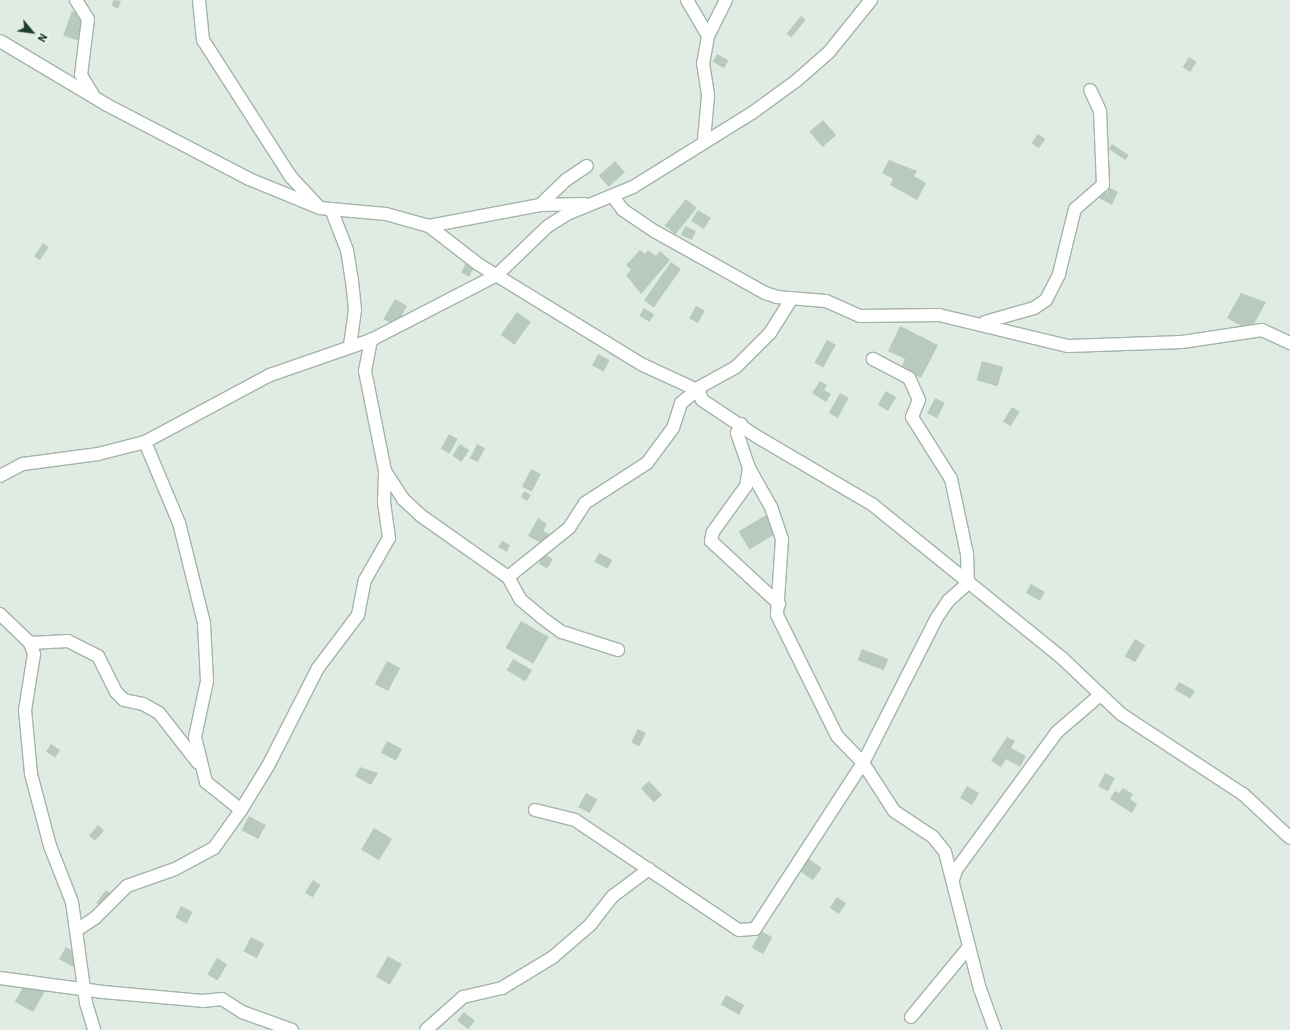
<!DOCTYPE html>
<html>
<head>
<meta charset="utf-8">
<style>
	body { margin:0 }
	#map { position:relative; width:1290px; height:1030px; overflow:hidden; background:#e0ece3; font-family:"IBM Plex Sans",sans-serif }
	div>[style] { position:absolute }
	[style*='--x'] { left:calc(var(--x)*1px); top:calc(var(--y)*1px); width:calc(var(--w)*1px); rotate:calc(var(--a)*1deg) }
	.building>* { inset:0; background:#b8c9be; transform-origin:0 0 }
	.roads { filter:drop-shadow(1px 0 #a3b4a9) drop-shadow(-1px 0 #a3b4a9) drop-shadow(0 1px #a3b4a9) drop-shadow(0 -1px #a3b4a9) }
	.minor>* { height:12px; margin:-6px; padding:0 6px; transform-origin:6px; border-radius:6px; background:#fff }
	span { translate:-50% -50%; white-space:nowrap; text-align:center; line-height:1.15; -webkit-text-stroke:3px #f0f8f2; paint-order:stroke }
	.north { position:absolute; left:12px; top:12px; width:40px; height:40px; -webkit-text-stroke:3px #f0f8f2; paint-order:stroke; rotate:119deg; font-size:11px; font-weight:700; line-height:16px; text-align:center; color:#203d2d }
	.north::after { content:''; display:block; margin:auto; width:14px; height:18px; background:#203d2d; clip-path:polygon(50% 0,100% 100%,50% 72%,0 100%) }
</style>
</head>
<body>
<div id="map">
	<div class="building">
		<i style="clip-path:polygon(114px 0,121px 1px,118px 9px,111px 5px)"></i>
		<i style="left:72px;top:11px;width:15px;height:26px;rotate:20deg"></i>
		<i style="left:801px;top:16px;width:6px;height:23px;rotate:39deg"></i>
		<i style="left:717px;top:54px;width:13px;height:9px;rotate:29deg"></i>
		<i style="left:1189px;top:57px;width:9px;height:12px;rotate:32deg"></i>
		<i style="left:823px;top:120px;width:20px;height:18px;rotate:49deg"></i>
		<i style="left:1038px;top:134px;width:9px;height:11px;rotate:36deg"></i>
		<i style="left:1112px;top:144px;width:20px;height:6px;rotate:33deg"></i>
		<i style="clip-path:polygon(889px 160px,917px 171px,914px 176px,926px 183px,917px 200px,890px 185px,893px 179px,882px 173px)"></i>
		<i style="left:615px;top:161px;width:15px;height:22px;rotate:48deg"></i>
		<i style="clip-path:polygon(1110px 188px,1118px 192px,1112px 205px,1097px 197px,1101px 190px,1107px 193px)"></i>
		<i style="left:686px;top:199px;width:14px;height:34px;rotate:39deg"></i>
		<i style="left:698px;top:210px;width:15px;height:13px;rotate:32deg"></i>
		<i style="left:685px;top:226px;width:12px;height:10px;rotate:24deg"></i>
		<i style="left:43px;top:243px;width:7px;height:16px;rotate:34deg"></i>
		<i style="clip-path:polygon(640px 250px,645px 254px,648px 250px,656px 256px,660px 251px,670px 260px,641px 294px,626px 275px,631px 270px,626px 265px)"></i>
		<i style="left:467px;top:261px;width:9px;height:13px;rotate:27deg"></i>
		<i style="left:671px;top:262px;width:12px;height:47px;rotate:35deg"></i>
		<i style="clip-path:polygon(1241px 293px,1266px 302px,1250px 331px,1227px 318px)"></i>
		<i style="left:395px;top:299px;width:14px;height:23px;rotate:30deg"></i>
		<i style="left:696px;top:306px;width:10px;height:14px;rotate:29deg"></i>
		<i style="left:644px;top:308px;width:12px;height:9px;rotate:31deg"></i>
		<i style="left:517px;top:312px;width:17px;height:28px;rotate:36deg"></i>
		<i style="clip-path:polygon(900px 326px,938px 345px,921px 378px,901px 368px,905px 359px,888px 351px)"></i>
		<i style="left:827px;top:340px;width:10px;height:26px;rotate:29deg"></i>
		<i style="left:598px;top:354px;width:13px;height:13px;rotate:27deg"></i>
		<i style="left:982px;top:361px;width:22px;height:20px;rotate:16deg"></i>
		<i style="clip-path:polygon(820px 381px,827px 385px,824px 390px,831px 394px,826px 402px,812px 393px)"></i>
		<i style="left:886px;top:391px;width:12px;height:16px;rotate:31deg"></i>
		<i style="left:840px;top:393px;width:10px;height:23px;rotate:29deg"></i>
		<i style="left:935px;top:398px;width:11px;height:17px;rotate:27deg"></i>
		<i style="left:1012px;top:407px;width:9px;height:17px;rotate:32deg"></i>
		<i style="left:449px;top:434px;width:10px;height:17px;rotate:29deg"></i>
		<i style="left:460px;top:444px;width:11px;height:14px;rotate:34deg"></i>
		<i style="left:477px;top:444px;width:9px;height:16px;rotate:27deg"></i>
		<i style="left:531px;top:469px;width:11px;height:20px;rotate:27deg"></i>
		<i style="clip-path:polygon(524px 491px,531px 495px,527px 501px,521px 497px)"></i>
		<i style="left:766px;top:515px;width:21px;height:32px;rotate:59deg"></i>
		<i style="clip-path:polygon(538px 518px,547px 524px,543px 531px,549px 534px,543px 544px,528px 536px)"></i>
		<i style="clip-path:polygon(502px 541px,510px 545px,507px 552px,498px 547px)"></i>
		<i style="left:599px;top:553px;width:15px;height:10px;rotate:28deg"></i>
		<i style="left:544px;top:554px;width:10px;height:11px;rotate:29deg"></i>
		<i style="left:1031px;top:584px;width:16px;height:10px;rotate:30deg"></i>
		<i style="left:521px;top:621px;width:32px;height:31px;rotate:30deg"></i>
		<i style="left:1135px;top:639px;width:12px;height:20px;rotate:31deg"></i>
		<i style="left:862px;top:649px;width:28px;height:12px;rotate:21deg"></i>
		<i style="left:513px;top:659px;width:22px;height:13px;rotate:30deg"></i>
		<i style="left:387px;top:661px;width:15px;height:26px;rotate:28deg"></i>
		<i style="left:1179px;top:682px;width:18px;height:9px;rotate:29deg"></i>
		<i style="left:638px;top:729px;width:9px;height:15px;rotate:27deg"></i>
		<i style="clip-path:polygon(1007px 737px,1015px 741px,1011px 748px,1026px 756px,1020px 767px,1006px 759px,1001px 767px,991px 761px)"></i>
		<i style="left:387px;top:741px;width:17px;height:13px;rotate:28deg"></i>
		<i style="left:51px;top:744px;width:11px;height:9px;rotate:34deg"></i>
		<i style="clip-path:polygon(360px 767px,378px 773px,371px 785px,355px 776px)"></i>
		<i style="left:1105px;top:773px;width:11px;height:15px;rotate:27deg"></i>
		<i style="left:649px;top:781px;width:19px;height:11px;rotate:47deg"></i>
		<i style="left:967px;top:786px;width:14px;height:14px;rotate:30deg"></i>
		<i style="clip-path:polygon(1123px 788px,1133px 794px,1130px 799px,1137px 804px,1132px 813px,1110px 799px,1115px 791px,1119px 793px)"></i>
		<i style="left:586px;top:793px;width:13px;height:16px;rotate:29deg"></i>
		<i style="left:249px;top:816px;width:19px;height:16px;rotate:28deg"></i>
		<i style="left:98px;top:825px;width:8px;height:14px;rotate:40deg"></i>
		<i style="left:374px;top:828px;width:21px;height:25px;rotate:31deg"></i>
		<i style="left:806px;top:857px;width:19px;height:15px;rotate:35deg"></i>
		<i style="left:313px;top:880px;width:9px;height:15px;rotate:32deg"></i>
		<i style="left:106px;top:890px;width:15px;height:16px;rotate:37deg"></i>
		<i style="left:837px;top:897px;width:11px;height:13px;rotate:34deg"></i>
		<i style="left:181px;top:906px;width:13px;height:13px;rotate:27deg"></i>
		<i style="left:761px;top:931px;width:13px;height:19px;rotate:29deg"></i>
		<i style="left:251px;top:937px;width:15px;height:16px;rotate:28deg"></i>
		<i style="left:66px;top:947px;width:16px;height:14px;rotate:30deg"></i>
		<i style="left:388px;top:956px;width:16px;height:24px;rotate:30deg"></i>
		<i style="left:217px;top:958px;width:12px;height:19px;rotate:31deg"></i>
		<i style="left:27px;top:980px;width:21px;height:25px;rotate:29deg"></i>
		<i style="left:726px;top:995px;width:21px;height:11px;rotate:29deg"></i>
		<i style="left:464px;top:1012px;width:14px;height:11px;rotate:39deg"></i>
	</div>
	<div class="roads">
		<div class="minor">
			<i style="--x:76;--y:0;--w:22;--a:58"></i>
			<i style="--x:88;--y:19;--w:56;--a:97.1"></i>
			<i style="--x:81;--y:75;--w:23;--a:59"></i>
			<i style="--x:199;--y:0;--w:40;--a:84.3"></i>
			<i style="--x:203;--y:40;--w:163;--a:57.3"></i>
			<i style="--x:291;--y:177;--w:40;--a:47"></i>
			<i style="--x:687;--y:0;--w:42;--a:59.7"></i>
			<i style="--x:708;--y:36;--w:27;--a:100"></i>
			<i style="--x:703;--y:63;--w:33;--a:81"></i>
			<i style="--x:708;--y:96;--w:44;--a:95.2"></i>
			<i style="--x:708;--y:36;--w:40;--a:-63.4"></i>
			<i style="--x:0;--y:41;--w:125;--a:30.9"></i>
			<i style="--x:107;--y:105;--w:160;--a:27.5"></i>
			<i style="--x:249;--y:179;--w:77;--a:22.2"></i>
			<i style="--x:320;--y:208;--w:66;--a:5.2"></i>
			<i style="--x:386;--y:214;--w:45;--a:15.6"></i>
			<i style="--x:429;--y:226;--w:62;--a:37.8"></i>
			<i style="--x:478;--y:264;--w:193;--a:31.5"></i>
			<i style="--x:643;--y:365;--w:60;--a:24.8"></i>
			<i style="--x:697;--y:390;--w:11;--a:63"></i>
			<i style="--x:702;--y:400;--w:65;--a:33.7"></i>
			<i style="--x:756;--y:436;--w:136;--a:30.5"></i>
			<i style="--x:873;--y:505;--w:243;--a:39"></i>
			<i style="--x:1062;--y:658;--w:81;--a:43.5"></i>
			<i style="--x:1121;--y:714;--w:146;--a:33.3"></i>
			<i style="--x:1243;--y:794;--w:64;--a:43.1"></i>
			<i style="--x:614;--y:198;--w:15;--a:53"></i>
			<i style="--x:623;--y:210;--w:40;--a:34"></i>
			<i style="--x:656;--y:232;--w:125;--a:29.2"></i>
			<i style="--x:765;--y:293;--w:13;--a:18"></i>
			<i style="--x:777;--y:297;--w:49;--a:4.7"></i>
			<i style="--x:826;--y:301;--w:37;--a:24"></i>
			<i style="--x:860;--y:316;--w:79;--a:-0.7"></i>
			<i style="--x:939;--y:315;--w:133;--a:13.5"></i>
			<i style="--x:1068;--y:346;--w:114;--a:-2"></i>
			<i style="--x:1182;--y:342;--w:81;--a:-8.5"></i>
			<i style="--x:1262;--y:330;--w:31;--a:25"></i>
			<i style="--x:540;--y:205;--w:36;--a:-44"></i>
			<i style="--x:566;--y:180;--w:25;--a:-34"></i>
			<i style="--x:331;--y:209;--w:44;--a:68.7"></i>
			<i style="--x:347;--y:250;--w:31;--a:81"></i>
			<i style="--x:352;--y:281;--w:29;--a:84"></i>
			<i style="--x:355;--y:310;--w:35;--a:98"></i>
			<i style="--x:429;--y:226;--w:113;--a:-10.7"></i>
			<i style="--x:540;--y:205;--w:45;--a:-1.3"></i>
			<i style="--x:985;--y:322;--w:51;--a:-15.9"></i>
			<i style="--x:1034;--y:308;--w:14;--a:-34"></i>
			<i style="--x:1046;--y:300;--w:29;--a:-63"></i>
			<i style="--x:1059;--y:274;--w:67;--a:-76.2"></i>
			<i style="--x:1075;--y:209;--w:37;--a:-41"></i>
			<i style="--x:1103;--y:185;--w:74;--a:-92.3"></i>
			<i style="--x:1100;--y:111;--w:23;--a:-115"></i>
			<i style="--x:701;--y:397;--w:9;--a:-108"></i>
			<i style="--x:698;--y:388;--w:43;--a:-28.9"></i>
			<i style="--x:736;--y:367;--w:48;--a:-45"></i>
			<i style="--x:770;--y:333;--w:41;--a:-57.8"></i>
			<i style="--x:741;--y:424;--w:10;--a:114"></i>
			<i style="--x:737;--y:433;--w:37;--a:71"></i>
			<i style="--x:749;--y:468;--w:45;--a:60.6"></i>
			<i style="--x:771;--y:507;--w:34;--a:71"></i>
			<i style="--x:782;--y:539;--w:76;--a:93.8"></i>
			<i style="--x:777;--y:615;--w:135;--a:63.6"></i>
			<i style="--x:837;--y:736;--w:37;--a:46"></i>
			<i style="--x:863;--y:763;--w:57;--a:57.1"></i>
			<i style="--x:894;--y:811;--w:47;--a:33.7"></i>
			<i style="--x:933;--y:837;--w:19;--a:51"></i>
			<i style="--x:945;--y:852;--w:141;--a:75.7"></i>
			<i style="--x:980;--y:989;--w:44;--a:69.9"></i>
			<i style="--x:749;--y:468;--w:18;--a:99"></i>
			<i style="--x:746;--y:486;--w:57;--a:125.7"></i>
			<i style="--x:713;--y:532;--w:9;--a:103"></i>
			<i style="--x:711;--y:541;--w:93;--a:42.8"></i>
			<i style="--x:385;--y:471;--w:33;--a:57"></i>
			<i style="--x:403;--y:499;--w:23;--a:43"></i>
			<i style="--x:420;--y:515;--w:108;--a:35.2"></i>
			<i style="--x:508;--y:577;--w:26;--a:61"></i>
			<i style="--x:521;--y:600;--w:26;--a:40"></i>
			<i style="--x:541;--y:617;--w:26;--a:36"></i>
			<i style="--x:562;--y:632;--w:59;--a:17.8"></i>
			<i style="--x:0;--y:476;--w:26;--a:-28"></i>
			<i style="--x:23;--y:464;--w:76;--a:-7.6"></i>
			<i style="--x:98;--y:454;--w:49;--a:-14.3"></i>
			<i style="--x:145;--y:442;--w:142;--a:-28.2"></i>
			<i style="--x:270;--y:375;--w:107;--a:-19.1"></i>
			<i style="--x:371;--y:340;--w:142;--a:-27.3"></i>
			<i style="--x:497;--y:275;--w:71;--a:-43.9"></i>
			<i style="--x:548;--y:226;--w:22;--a:-32"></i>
			<i style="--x:567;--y:214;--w:71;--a:-22.2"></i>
			<i style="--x:633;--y:187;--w:140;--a:-31.9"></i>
			<i style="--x:752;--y:113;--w:54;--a:-36"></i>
			<i style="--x:796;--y:81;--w:44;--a:-41.3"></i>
			<i style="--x:829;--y:52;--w:67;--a:-51.1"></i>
			<i style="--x:508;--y:577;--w:78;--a:-38.8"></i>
			<i style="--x:569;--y:528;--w:30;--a:-57"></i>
			<i style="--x:585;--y:503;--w:74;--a:-32.8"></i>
			<i style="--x:647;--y:463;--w:44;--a:-53.4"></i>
			<i style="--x:673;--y:428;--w:26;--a:-72"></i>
			<i style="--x:681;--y:403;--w:21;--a:-39"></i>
			<i style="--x:0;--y:614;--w:42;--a:44"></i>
			<i style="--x:30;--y:643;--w:12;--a:70"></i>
			<i style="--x:34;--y:654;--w:57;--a:99.1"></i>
			<i style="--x:25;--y:710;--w:64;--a:84.6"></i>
			<i style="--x:31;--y:774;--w:74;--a:75.2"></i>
			<i style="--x:50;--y:846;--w:60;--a:68.6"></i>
			<i style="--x:72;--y:902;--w:102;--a:82.1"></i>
			<i style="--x:86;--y:1003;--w:28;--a:73"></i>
			<i style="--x:30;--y:643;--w:38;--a:-3"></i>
			<i style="--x:68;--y:641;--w:34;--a:27"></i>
			<i style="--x:98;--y:656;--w:40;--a:63.4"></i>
			<i style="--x:116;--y:692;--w:11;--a:45"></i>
			<i style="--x:124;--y:700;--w:19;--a:12"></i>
			<i style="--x:143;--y:704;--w:18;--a:29"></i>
			<i style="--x:159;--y:713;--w:63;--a:52"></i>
			<i style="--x:241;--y:810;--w:52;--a:-58.5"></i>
			<i style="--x:268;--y:766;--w:110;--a:-63"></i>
			<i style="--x:318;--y:668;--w:66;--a:-53"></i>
			<i style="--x:358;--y:615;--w:36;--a:-79"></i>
			<i style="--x:365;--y:580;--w:48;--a:-60.3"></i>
			<i style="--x:389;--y:538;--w:36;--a:-98"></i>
			<i style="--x:384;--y:502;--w:31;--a:-88"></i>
			<i style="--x:385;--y:471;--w:102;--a:-101.3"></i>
			<i style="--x:365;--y:371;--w:32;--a:-79"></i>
			<i style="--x:535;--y:810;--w:41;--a:14"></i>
			<i style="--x:575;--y:820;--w:197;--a:33.9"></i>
			<i style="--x:739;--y:930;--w:16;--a:-4"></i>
			<i style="--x:755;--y:929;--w:198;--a:-57"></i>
			<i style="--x:863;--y:763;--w:161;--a:-63.1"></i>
			<i style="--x:936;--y:619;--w:22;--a:-56"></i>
			<i style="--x:948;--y:601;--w:27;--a:-42"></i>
			<i style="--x:968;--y:583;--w:29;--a:-92"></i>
			<i style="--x:967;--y:554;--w:77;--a:-102"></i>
			<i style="--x:951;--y:479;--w:73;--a:-122.2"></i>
			<i style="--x:912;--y:417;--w:18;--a:-68"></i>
			<i style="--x:919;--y:400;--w:24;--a:-114"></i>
			<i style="--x:909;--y:378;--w:41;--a:-152.2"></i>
			<i style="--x:953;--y:880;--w:10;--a:-73"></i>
			<i style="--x:956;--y:870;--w:171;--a:-53.8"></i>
			<i style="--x:1057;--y:732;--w:57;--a:-40.7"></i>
			<i style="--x:77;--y:930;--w:22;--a:-34"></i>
			<i style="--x:95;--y:918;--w:45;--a:-45"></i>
			<i style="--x:127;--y:886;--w:51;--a:-19.5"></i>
			<i style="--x:175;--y:869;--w:44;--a:-28.3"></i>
			<i style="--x:214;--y:848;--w:47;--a:-54.6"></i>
			<i style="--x:241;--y:810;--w:45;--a:-141.3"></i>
			<i style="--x:206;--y:782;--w:46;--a:-103.7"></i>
			<i style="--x:195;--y:737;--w:57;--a:-77.9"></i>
			<i style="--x:207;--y:681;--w:58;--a:-93"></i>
			<i style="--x:204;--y:623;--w:103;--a:-104"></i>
			<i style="--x:179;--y:523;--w:88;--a:-112.8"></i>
			<i style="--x:0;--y:978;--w:104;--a:7.7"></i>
			<i style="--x:103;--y:992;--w:100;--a:5.1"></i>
			<i style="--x:203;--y:1001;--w:19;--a:-6"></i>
			<i style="--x:222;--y:999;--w:24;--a:33"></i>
			<i style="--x:242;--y:1012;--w:53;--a:19.8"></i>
			<i style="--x:911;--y:1017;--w:91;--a:-50.4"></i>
			<i style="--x:426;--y:1030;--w:50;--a:-41.7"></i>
			<i style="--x:463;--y:997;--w:40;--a:-13"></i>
			<i style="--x:502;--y:988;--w:60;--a:-31.3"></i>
			<i style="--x:553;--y:957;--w:49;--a:-40.9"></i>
			<i style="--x:590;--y:925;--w:37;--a:-52"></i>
			<i style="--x:613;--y:896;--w:45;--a:-36.9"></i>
		</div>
	</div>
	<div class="north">N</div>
</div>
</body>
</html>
